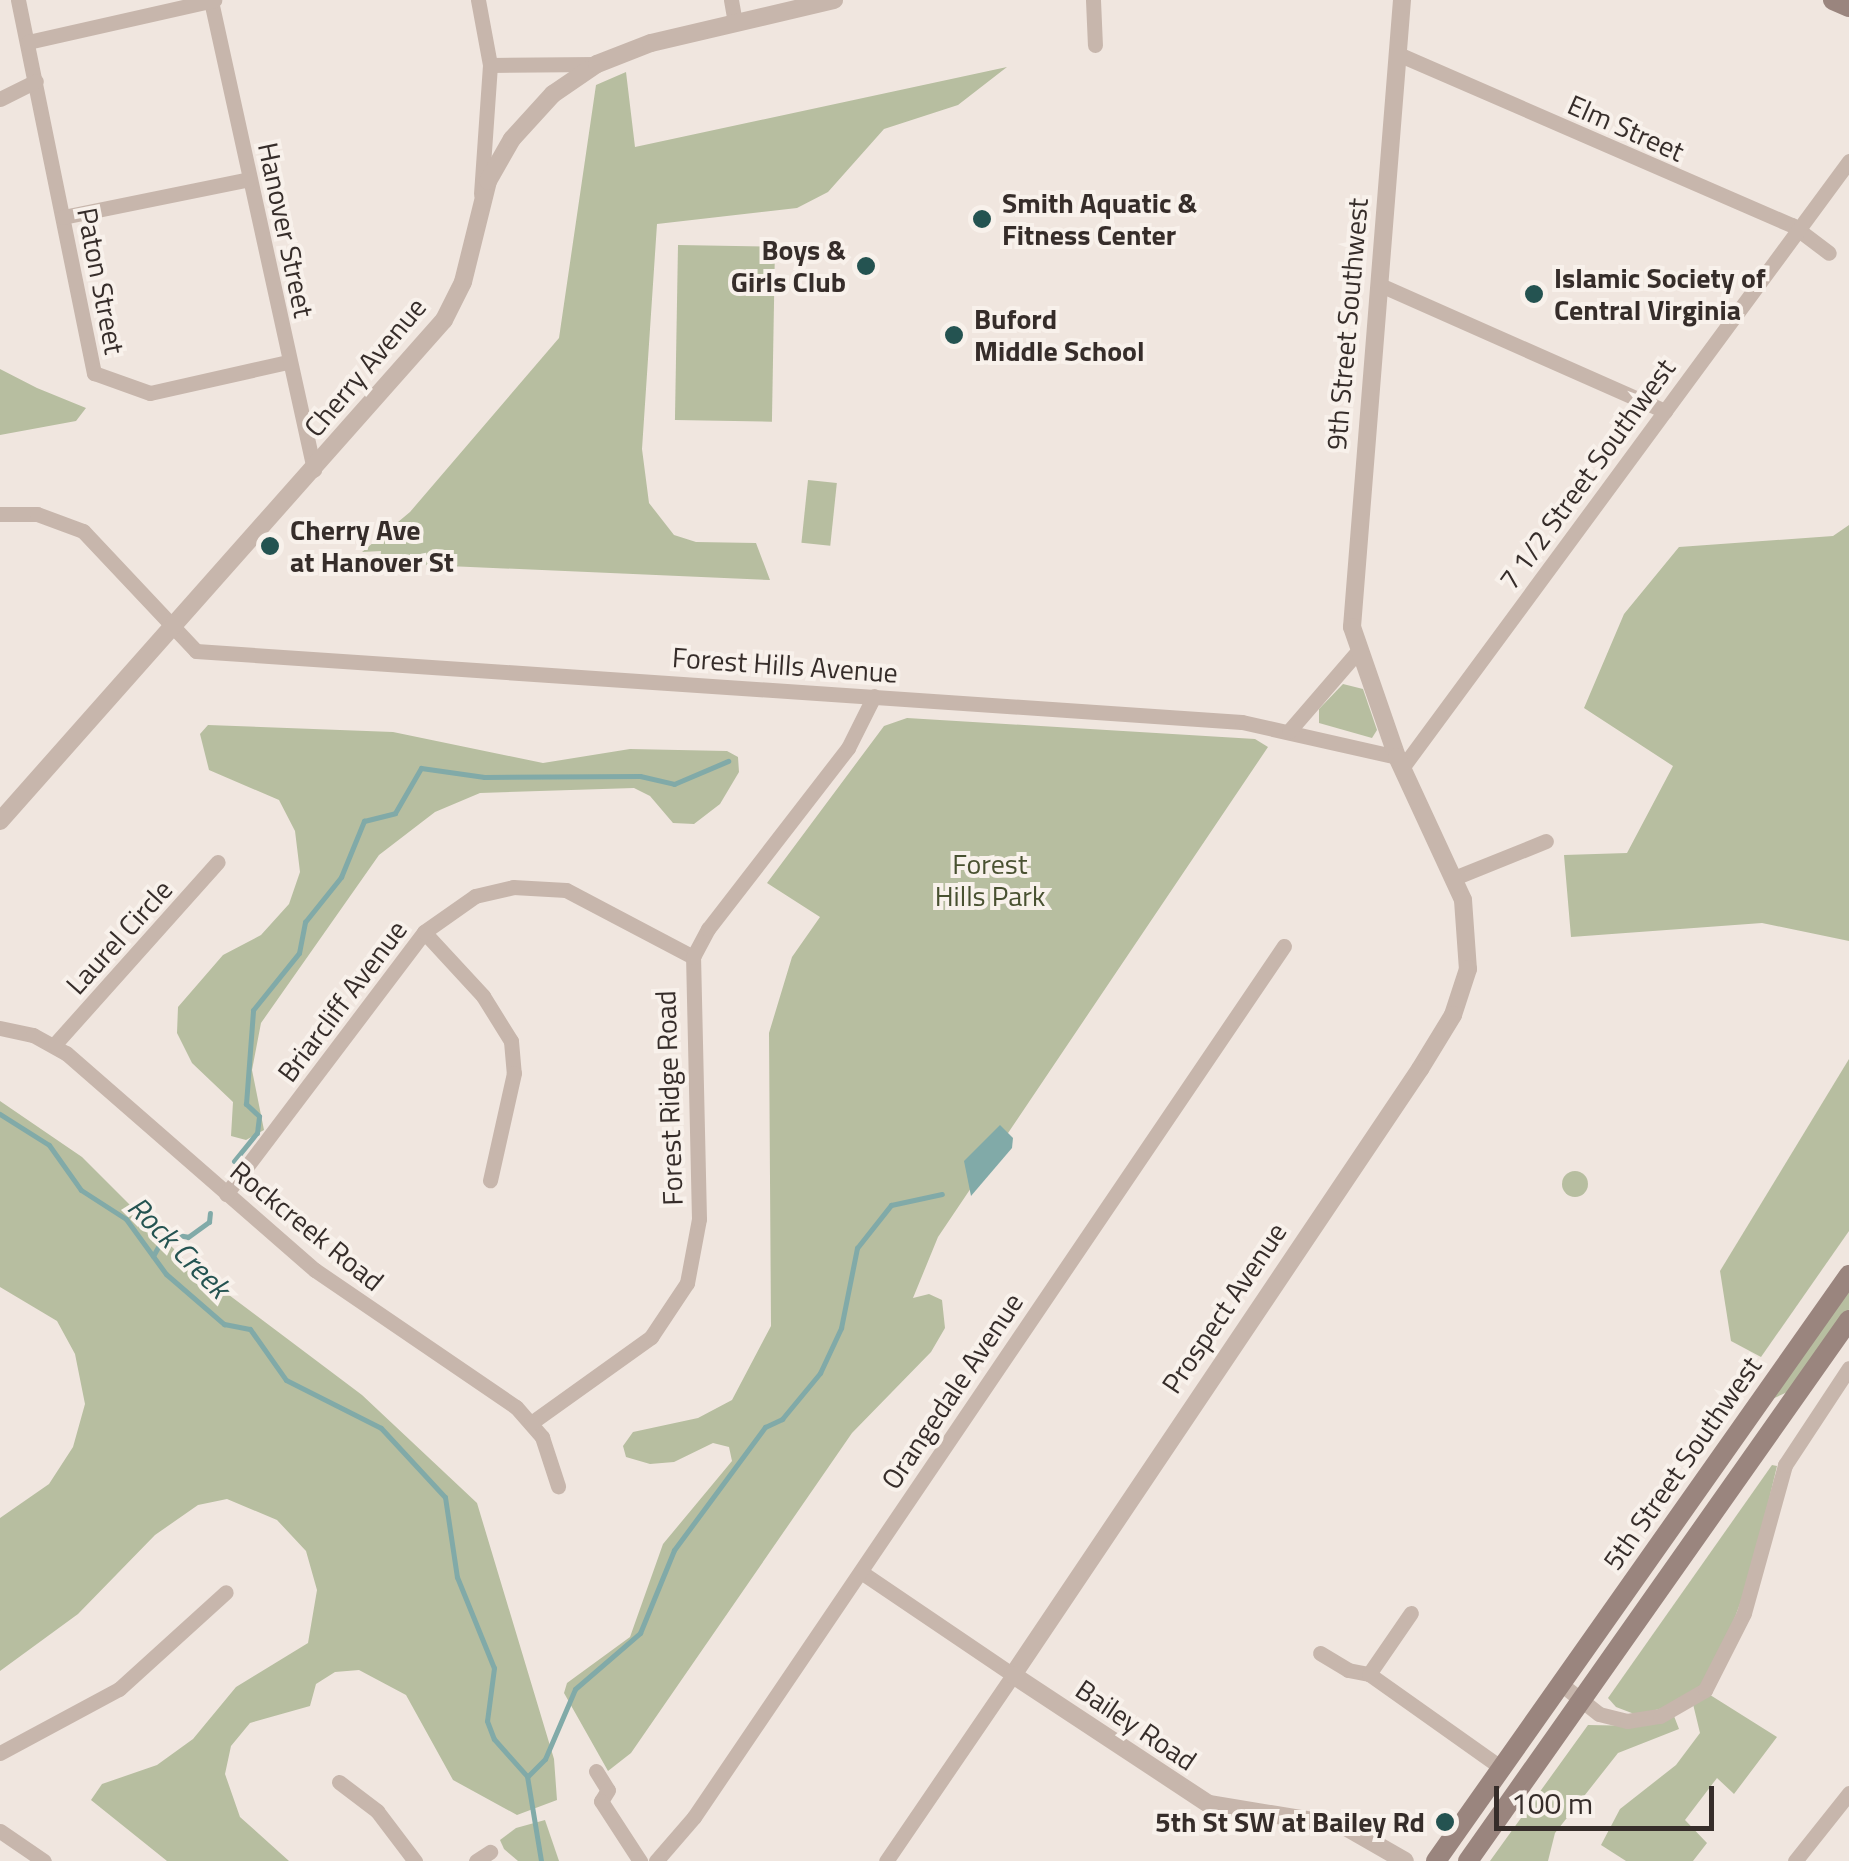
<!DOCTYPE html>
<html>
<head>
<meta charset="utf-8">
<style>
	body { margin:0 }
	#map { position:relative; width:1849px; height:1861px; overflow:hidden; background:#f0e6df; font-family:"Titillium Web",sans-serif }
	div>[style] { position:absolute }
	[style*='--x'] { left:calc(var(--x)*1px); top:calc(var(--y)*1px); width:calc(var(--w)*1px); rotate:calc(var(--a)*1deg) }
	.green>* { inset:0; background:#b7bea0; transform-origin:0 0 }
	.round { border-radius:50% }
	.water>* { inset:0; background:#81aaa8 }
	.stream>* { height:5px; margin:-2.5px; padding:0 2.5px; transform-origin:2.5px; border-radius:2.5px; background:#81aaa8 }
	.minor>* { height:15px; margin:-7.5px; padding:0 7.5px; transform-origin:7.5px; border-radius:7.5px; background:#c7b6ac }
	.tertiary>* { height:18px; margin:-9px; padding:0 9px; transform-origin:9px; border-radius:9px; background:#c7b6ac }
	.secondary>* { height:20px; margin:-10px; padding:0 10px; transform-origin:10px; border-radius:10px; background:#9a857e }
	.dots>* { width:28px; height:28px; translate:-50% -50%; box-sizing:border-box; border:5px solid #f8f1eb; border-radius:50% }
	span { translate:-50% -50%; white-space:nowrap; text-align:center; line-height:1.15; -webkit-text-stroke:8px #f8f1eb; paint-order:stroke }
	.street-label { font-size:28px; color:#362d2a }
	.poi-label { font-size:28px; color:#362d2a; font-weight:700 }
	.left { translate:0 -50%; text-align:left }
	.right { translate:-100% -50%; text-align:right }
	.park-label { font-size:28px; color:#495131 }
	.water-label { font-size:30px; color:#245351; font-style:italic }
	.scale { position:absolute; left:1494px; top:1786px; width:220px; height:45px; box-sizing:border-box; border:5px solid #362d2a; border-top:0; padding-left:12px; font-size:30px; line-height:35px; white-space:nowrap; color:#362d2a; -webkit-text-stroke:8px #f8f1eb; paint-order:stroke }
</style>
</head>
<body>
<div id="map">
	<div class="green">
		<i style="clip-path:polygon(1007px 67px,958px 105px,884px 129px,828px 192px,797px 208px,657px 224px,642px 449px,649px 503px,674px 535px,696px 542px,756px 543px,770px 580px,380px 563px,381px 551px,362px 552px,410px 512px,559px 338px,596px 85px,626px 72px,635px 147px)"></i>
		<i style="left:678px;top:245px;width:97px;height:175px;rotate:1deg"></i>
		<i style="clip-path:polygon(0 369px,37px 388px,86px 408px,76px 421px,0 435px)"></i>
		<i style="left:808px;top:480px;width:29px;height:63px;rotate:6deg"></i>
		<i style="clip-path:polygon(1849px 525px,1849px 941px,1762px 923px,1571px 937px,1564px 855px,1627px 853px,1673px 766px,1584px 708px,1624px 614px,1679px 547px,1833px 536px)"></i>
		<i style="clip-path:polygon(1343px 684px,1363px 689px,1377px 730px,1372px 738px,1319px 723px,1319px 709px)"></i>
		<i style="clip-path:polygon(907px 718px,1255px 739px,1268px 747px,938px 1237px,913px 1298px,929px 1294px,942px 1300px,945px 1328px,931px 1352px,852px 1433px,631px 1753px,608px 1771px,564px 1693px,567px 1683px,630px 1637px,663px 1544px,732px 1461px,729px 1447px,713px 1443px,674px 1462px,650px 1464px,626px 1457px,623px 1446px,633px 1432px,698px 1418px,732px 1400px,771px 1326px,769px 1033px,792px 957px,820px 917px,767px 883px,884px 726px)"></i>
		<i style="clip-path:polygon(208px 725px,393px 732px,543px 763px,630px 749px,727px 751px,738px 757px,739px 772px,720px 804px,694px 824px,673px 823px,650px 796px,634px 788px,480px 793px,435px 812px,379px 855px,261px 1023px,252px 1070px,264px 1130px,246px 1140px,231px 1136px,233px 1102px,192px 1063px,177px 1033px,178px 1007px,223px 955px,261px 935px,289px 904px,300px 872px,295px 831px,279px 800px,209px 770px,200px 734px)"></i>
		<i style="clip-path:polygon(1849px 1059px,1849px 1231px,1761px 1357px,1731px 1341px,1720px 1271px)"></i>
		<i style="clip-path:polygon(0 1101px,82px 1157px,193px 1268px,362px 1395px,477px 1503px,554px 1759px,557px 1800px,517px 1815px,453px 1780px,406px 1695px,359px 1670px,335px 1672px,316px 1684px,310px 1706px,250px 1723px,231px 1746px,225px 1774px,240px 1817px,289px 1861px,167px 1861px,91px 1800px,102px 1784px,157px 1765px,193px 1739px,236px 1687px,308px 1643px,317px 1590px,306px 1551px,277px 1520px,227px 1499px,198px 1505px,155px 1535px,78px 1614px,0 1671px,0 1518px,49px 1484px,73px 1447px,85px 1404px,75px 1354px,57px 1321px,0 1287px)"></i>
		<i class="round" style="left:1562px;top:1171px;width:26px;height:26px"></i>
		<i style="clip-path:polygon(1849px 1288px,1849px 1309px,1792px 1390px,1770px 1400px)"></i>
		<i style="clip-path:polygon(1772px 1465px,1777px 1466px,1751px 1575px,1716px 1667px,1706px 1683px,1670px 1706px,1637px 1715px,1616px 1707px,1608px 1698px)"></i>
		<i style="clip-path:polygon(1707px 1693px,1777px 1737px,1734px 1794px,1717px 1778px,1685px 1820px,1707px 1843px,1693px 1861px,1626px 1861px,1601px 1845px,1620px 1809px,1676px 1765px,1700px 1733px,1693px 1704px)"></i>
		<i style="clip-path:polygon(1674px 1716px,1679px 1729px,1618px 1753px,1555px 1833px,1548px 1861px,1490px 1861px,1588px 1725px,1643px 1726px)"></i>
		<i style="clip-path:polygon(545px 1820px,559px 1861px,518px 1861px,504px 1849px,500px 1840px,516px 1828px)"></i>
	</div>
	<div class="water">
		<i style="clip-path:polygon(1000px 1125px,1013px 1138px,1012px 1148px,971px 1196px,964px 1161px)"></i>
	</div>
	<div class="stream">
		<i style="--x:0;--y:1114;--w:58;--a:32.3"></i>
		<i style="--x:49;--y:1145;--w:55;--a:54.6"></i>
		<i style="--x:81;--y:1190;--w:54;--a:32.8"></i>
		<i style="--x:126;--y:1219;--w:68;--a:54"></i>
		<i style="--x:166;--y:1274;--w:77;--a:40.8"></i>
		<i style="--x:224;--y:1324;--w:26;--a:11"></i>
		<i style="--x:250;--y:1329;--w:62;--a:54.8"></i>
		<i style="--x:286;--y:1380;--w:106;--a:26.8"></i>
		<i style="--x:381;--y:1428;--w:94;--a:47.2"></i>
		<i style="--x:445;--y:1497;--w:81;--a:81.5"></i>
		<i style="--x:457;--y:1577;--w:98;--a:67.9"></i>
		<i style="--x:494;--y:1668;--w:53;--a:97.5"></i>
		<i style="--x:487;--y:1721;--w:19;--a:69"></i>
		<i style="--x:494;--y:1739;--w:50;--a:48.3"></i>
		<i style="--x:527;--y:1776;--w:86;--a:80.6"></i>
		<i style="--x:234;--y:1161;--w:36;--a:-51"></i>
		<i style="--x:257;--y:1133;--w:17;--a:-83"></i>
		<i style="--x:259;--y:1116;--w:18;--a:-137"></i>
		<i style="--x:246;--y:1104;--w:94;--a:-85.7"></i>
		<i style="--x:253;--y:1010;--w:73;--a:-51.1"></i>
		<i style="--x:299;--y:953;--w:32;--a:-79"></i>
		<i style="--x:305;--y:922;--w:58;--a:-51.3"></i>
		<i style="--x:341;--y:877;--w:61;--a:-67.7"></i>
		<i style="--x:364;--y:821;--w:32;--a:-14"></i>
		<i style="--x:395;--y:813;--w:52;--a:-60"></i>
		<i style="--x:421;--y:768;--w:64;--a:8.1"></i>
		<i style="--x:484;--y:777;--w:156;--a:-0.4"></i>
		<i style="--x:640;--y:776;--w:35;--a:13"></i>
		<i style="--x:674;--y:784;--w:59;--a:-23.1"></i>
		<i style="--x:153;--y:1256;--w:26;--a:-61"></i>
		<i style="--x:166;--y:1233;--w:22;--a:10"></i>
		<i style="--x:188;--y:1237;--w:26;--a:-36"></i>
		<i style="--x:209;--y:1222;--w:9;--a:-84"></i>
		<i style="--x:528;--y:1776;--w:24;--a:-45"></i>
		<i style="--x:545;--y:1759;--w:76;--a:-66.8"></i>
		<i style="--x:575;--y:1689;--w:86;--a:-40.7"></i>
		<i style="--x:640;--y:1633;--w:90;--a:-67.7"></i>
		<i style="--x:674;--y:1550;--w:153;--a:-53.5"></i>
		<i style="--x:765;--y:1427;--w:19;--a:-25"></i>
		<i style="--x:782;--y:1419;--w:60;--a:-50.4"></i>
		<i style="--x:820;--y:1373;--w:50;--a:-65"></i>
		<i style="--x:841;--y:1328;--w:82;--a:-78.7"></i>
		<i style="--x:857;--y:1248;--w:55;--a:-51.7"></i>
		<i style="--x:891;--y:1205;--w:52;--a:-12.2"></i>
	</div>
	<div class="minor">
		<i style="--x:18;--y:0;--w:381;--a:78.5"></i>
		<i style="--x:94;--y:373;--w:59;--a:19.7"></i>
		<i style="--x:150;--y:393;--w:141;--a:-12.7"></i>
		<i style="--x:478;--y:0;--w:66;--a:79.5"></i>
		<i style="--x:490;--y:65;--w:129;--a:94"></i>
		<i style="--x:731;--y:0;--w:22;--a:80"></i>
		<i style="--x:1093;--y:0;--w:45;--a:87.5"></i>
		<i style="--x:211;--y:1;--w:480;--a:77.6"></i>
		<i style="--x:28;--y:42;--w:191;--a:-12.7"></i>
		<i style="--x:1398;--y:54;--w:430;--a:23.5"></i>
		<i style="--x:1792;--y:225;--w:46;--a:37.1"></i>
		<i style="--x:490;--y:65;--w:107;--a:-0.5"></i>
		<i style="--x:0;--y:99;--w:40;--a:-26.6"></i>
		<i style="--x:63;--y:217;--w:190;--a:-11.5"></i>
		<i style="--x:1378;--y:284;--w:314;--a:23.9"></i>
		<i style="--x:0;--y:514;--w:37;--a:0"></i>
		<i style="--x:37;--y:514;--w:49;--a:20.3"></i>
		<i style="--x:83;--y:531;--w:165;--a:46.7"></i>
		<i style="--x:196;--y:651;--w:1048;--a:3.88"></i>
		<i style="--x:1242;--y:722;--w:159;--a:12.7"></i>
		<i style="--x:1289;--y:731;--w:106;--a:-49.2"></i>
		<i style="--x:1402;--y:768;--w:754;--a:-53.63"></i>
		<i style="--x:1454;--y:878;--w:99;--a:-21.9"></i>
		<i style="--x:424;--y:932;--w:87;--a:47.3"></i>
		<i style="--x:483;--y:996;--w:53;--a:58.1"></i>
		<i style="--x:511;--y:1041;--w:32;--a:85"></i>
		<i style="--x:514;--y:1073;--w:110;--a:102.6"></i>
		<i style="--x:0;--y:1028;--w:34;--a:12"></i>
		<i style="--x:33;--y:1035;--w:38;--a:29"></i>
		<i style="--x:66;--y:1053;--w:330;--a:41.1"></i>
		<i style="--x:315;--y:1270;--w:243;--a:34.3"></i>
		<i style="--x:516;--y:1407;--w:40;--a:49"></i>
		<i style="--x:542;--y:1437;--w:52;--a:71.9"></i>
		<i style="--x:55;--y:1044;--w:244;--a:-48.2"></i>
		<i style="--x:226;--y:1194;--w:328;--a:-52.9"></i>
		<i style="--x:424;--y:932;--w:62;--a:-35.2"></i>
		<i style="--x:475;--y:896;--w:39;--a:-13"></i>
		<i style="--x:513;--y:887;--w:53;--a:3.2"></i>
		<i style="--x:566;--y:890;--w:144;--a:27.8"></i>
		<i style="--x:531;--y:1423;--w:148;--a:-35.6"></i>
		<i style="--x:651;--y:1337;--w:65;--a:-56.3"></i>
		<i style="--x:687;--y:1283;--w:65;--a:-79.4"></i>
		<i style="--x:699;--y:1219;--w:262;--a:-91.3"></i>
		<i style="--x:693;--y:957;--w:32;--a:-62"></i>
		<i style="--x:708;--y:929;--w:229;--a:-52.3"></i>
		<i style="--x:848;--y:748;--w:58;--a:-63.4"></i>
		<i style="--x:861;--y:1572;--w:184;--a:34.1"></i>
		<i style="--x:1013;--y:1675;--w:225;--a:124.3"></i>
		<i style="--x:1320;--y:1653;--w:33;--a:31"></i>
		<i style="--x:1348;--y:1670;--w:21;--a:11"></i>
		<i style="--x:1369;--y:1674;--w:164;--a:35.3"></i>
		<i style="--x:1369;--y:1674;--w:74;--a:-55.5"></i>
		<i style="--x:1561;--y:1684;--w:48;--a:38.3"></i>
		<i style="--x:1599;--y:1714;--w:29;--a:14"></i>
		<i style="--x:1627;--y:1721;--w:33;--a:-9"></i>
		<i style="--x:1660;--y:1716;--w:52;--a:-30"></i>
		<i style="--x:1705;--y:1690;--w:86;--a:-63.1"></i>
		<i style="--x:1744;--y:1613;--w:154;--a:-74.5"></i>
		<i style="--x:1785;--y:1465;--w:116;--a:-56.6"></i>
		<i style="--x:0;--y:1753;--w:135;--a:-28.3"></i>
		<i style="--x:119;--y:1689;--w:144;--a:-42.2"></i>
		<i style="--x:596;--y:1771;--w:22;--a:58"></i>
		<i style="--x:608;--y:1790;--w:13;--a:122"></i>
		<i style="--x:601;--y:1801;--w:72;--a:57"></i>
		<i style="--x:339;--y:1782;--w:48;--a:37.3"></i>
		<i style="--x:377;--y:1811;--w:63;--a:52.8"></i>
		<i style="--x:0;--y:1831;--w:53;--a:34.3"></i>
		<i style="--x:476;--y:1861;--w:17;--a:-33"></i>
		<i style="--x:656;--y:1861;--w:58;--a:-49.2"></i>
		<i style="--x:694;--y:1817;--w:1052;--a:-55.89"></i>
		<i style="--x:1795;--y:1861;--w:87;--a:-51.5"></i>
	</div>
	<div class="tertiary">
		<i style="--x:1402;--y:0;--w:629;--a:94.56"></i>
		<i style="--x:1352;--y:627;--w:138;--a:70.9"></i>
		<i style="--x:1397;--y:757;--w:157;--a:65.2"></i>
		<i style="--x:1463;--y:900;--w:69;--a:85.9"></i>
		<i style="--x:1468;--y:969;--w:48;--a:108.1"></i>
		<i style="--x:1453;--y:1015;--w:63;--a:121.4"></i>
		<i style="--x:1420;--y:1069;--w:730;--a:123.89"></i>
		<i style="--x:1013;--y:1675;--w:235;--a:33.4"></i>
		<i style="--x:1209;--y:1804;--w:137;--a:9.3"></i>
		<i style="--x:1344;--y:1826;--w:70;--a:29.8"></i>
		<i style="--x:0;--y:821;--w:669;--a:-48.45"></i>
		<i style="--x:444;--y:320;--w:42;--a:-63.4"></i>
		<i style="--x:463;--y:282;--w:104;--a:-76.1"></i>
		<i style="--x:488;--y:181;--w:48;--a:-60.3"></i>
		<i style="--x:512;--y:139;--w:61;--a:-47.7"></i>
		<i style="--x:553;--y:94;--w:53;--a:-34.3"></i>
		<i style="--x:597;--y:64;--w:58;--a:-21.3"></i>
		<i style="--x:651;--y:43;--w:188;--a:-13.2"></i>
	</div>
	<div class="secondary">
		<i style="--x:1833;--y:0;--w:17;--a:24"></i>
		<i style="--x:1436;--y:1861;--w:717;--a:-54.82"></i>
		<i style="--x:1468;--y:1861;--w:662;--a:-54.84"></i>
	</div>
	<div class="dots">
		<i style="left:982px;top:219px;background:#245351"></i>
		<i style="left:866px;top:266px;background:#245351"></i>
		<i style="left:1534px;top:294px;background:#245351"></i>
		<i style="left:954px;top:335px;background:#245351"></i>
		<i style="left:270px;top:546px;background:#245351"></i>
		<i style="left:1445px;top:1822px;background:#245351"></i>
	</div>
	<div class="street-label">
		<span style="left:1626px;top:128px;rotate:24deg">Elm Street</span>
		<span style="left:286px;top:230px;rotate:78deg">Hanover Street</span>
		<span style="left:101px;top:281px;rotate:79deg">Paton Street</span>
		<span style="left:1347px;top:324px;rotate:-85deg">9th Street Southwest</span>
		<span style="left:365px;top:367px;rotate:-50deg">Cherry Avenue</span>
		<span style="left:1587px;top:474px;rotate:-54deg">7 1/2 Street Southwest</span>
		<span style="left:785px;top:665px;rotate:4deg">Forest Hills Avenue</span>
		<span style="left:119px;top:937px;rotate:-48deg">Laurel Circle</span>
		<span style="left:342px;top:1001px;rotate:-53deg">Briarcliff Avenue</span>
		<span style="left:669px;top:1098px;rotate:-92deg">Forest Ridge Road</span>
		<span style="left:307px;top:1226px;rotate:39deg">Rockcreek Road</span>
		<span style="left:1224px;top:1308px;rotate:-56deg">Prospect Avenue</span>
		<span style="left:952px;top:1391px;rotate:-56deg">Orangedale Avenue</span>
		<span style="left:1682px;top:1463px;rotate:-55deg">5th Street Southwest</span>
		<span style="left:1136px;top:1725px;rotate:34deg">Bailey Road</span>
	</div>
	<div class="poi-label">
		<span class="left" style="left:1002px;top:219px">Smith Aquatic &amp;<br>Fitness Center</span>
		<span class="right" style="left:846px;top:266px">Boys &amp;<br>Girls Club</span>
		<span class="left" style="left:1554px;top:294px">Islamic Society of<br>Central Virginia</span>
		<span class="left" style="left:974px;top:335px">Buford<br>Middle School</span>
		<span class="left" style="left:290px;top:546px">Cherry Ave<br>at Hanover St</span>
		<span class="right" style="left:1425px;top:1822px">5th St SW at Bailey Rd</span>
	</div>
	<div class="park-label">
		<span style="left:990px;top:880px">Forest<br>Hills Park</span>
	</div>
	<div class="water-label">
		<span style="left:179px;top:1247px;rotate:45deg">Rock Creek</span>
	</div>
	<div class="scale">100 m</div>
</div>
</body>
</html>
